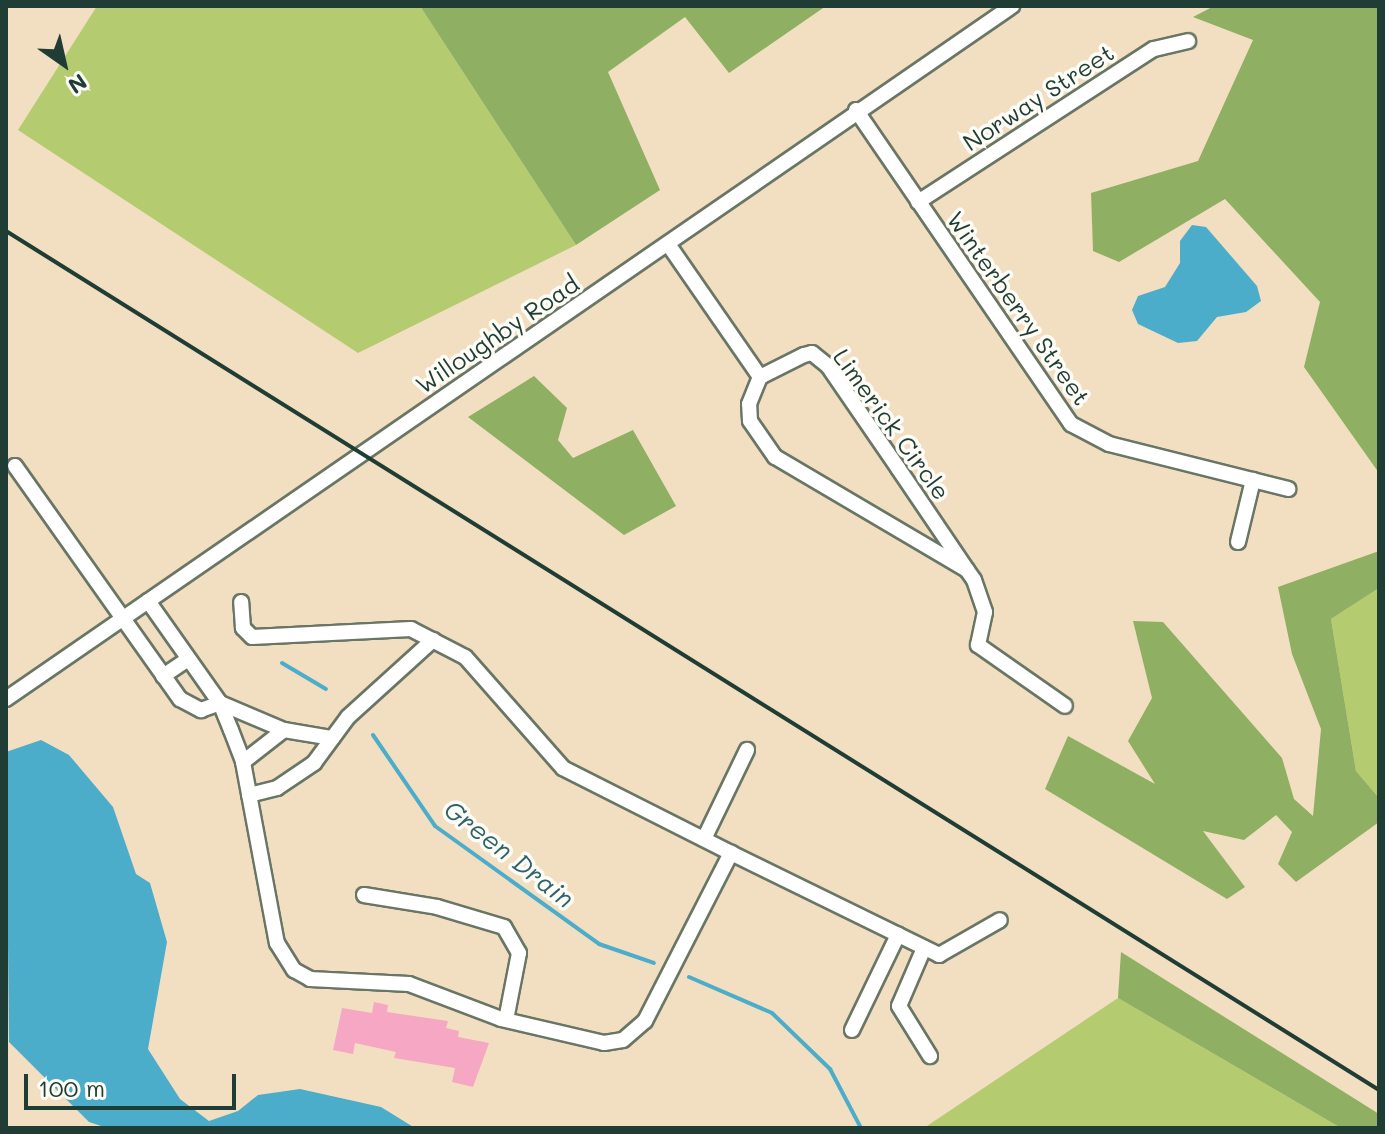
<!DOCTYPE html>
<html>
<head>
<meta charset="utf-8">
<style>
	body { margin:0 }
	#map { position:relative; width:1385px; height:1134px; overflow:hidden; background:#f2dfc1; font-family:Mali,sans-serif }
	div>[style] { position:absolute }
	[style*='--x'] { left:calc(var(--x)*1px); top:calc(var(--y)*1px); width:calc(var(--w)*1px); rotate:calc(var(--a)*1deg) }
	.green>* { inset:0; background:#b4cb70 }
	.forest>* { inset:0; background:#8faf62 }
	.water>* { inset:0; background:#4badca }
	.stream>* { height:4px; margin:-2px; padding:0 2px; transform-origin:2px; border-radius:2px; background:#4badca }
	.building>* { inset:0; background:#f6a7c3 }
	.roads { filter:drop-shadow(2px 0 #697665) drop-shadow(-2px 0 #697665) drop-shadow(0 2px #697665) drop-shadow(0 -2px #697665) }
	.minor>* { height:14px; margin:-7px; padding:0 7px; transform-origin:7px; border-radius:7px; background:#fff }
	.rail>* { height:4px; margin:-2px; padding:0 2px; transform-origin:2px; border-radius:2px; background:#1f3d34 }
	span { translate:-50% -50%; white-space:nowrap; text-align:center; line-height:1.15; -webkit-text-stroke:7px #fdfcf7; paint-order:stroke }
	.street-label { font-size:24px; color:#1f3d34 }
	.water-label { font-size:26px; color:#2e6468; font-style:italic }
	.frame { position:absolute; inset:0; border:8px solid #1f3d34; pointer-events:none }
	.north { position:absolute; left:24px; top:24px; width:80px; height:80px; -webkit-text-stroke:6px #fdfcf7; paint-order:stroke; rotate:146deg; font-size:22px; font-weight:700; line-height:32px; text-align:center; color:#1f3d34 }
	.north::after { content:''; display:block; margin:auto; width:28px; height:36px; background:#1f3d34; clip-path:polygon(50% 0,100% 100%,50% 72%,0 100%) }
	.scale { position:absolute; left:24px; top:1074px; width:212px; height:36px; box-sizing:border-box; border:4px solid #1f3d34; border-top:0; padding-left:10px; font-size:24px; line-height:28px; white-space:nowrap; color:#1f3d34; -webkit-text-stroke:6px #fdfcf7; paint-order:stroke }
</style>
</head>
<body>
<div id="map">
	<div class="green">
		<i style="clip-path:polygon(97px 6px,420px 6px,576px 245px,358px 353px,18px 130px)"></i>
		<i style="clip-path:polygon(1379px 588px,1379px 798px,1356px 771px,1331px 619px)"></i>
		<i style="clip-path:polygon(1118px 998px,1341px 1128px,924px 1128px)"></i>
	</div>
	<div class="forest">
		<i style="clip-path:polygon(420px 6px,826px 6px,729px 73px,685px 17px,608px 72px,660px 190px,576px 245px)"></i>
		<i style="clip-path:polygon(1214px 6px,1379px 6px,1379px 473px,1304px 367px,1320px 302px,1225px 199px,1119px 262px,1093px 251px,1091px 193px,1198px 161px,1253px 40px,1193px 17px)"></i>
		<i style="clip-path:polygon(534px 376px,567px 408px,558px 440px,573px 458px,633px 430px,676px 506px,624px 535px,468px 417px)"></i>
		<i style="clip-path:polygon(1379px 551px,1379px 588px,1331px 619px,1356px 771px,1379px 798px,1379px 822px,1296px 882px,1278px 864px,1292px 832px,1276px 815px,1244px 840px,1203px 831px,1245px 887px,1227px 899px,1045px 789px,1068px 736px,1155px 784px,1128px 741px,1152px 698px,1133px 621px,1163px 622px,1282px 758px,1294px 799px,1313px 816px,1321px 729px,1292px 654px,1278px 587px)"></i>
		<i style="clip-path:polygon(1121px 952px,1379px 1114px,1379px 1128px,1341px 1128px,1118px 998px)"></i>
	</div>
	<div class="water">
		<i style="clip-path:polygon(1192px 225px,1206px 227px,1257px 286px,1261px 301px,1246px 312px,1217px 317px,1197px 341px,1178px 343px,1138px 324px,1132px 310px,1138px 296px,1165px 287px,1180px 263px,1180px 241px)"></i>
		<i style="clip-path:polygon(41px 740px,69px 755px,113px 807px,136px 874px,150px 883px,167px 942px,148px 1049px,180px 1099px,209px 1121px,238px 1111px,258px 1095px,300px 1089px,381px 1107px,415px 1128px,107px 1128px,89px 1122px,9px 1042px,6px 752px)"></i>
	</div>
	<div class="stream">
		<i style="--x:282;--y:663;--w:51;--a:30.6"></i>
		<i style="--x:373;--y:735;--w:110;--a:55.7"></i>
		<i style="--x:435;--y:826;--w:202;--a:35.7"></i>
		<i style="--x:599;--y:944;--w:58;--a:19.1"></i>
		<i style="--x:689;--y:977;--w:90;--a:23.4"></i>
		<i style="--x:772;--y:1013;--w:81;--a:44"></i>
		<i style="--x:830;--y:1069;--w:67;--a:62.3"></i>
	</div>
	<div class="building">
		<i style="clip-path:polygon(374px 1002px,388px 1005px,387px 1012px,448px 1021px,446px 1028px,459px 1031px,458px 1037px,489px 1043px,473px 1087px,452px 1082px,455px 1068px,394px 1058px,396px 1052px,355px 1043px,353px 1054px,333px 1050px,342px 1008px,372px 1013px)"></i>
	</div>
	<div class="roads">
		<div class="minor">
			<i style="--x:856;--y:110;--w:381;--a:55.6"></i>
			<i style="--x:1071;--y:424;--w:43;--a:27.8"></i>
			<i style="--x:1109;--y:444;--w:185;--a:14.1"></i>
			<i style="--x:918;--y:202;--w:281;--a:-33"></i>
			<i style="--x:1154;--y:49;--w:35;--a:-13"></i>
			<i style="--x:668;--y:244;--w:162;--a:55.3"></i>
			<i style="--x:15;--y:466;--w:286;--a:54.7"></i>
			<i style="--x:180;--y:699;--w:24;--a:28"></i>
			<i style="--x:201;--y:710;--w:20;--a:-20"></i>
			<i style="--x:220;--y:703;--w:69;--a:22.9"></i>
			<i style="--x:284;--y:730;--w:49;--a:9.5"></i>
			<i style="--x:1238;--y:542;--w:64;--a:-76.4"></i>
			<i style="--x:967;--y:570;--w:223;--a:-149.5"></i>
			<i style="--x:775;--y:457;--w:44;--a:-124.8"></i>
			<i style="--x:750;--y:421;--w:17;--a:-93"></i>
			<i style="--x:749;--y:404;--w:29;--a:-68"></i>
			<i style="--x:760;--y:377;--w:49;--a:-26.6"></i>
			<i style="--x:804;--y:355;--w:8;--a:-14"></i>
			<i style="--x:812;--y:353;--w:21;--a:39"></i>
			<i style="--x:828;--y:366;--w:124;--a:55.5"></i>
			<i style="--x:898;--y:468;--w:123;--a:55.9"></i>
			<i style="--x:967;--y:570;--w:12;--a:55"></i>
			<i style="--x:974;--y:580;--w:34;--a:71"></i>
			<i style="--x:985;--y:612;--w:34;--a:102"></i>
			<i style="--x:978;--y:645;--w:106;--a:35"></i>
			<i style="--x:148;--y:601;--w:125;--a:54.8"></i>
			<i style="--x:220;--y:703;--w:29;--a:68"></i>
			<i style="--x:231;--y:730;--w:34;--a:69"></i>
			<i style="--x:243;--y:762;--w:184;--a:79.4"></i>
			<i style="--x:277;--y:943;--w:32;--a:58"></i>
			<i style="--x:294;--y:970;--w:18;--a:29"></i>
			<i style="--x:310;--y:979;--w:99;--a:2.9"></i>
			<i style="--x:409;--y:984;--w:98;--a:20.8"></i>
			<i style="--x:501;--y:1019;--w:106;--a:13.1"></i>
			<i style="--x:604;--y:1043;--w:19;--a:-9"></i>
			<i style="--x:623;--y:1040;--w:29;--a:-41"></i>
			<i style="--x:645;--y:1021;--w:189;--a:-62.9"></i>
			<i style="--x:731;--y:853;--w:188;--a:-153.2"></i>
			<i style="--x:563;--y:768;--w:148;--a:-131.4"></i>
			<i style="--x:465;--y:657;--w:61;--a:-152.6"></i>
			<i style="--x:411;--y:629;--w:159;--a:177.1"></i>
			<i style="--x:252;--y:637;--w:13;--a:-135"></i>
			<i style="--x:243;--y:628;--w:26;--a:-94"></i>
			<i style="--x:163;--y:676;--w:30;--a:-34"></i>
			<i style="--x:6;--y:699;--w:1222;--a:-34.56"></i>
			<i style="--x:243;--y:762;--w:52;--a:-38"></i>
			<i style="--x:249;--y:795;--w:29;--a:-14"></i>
			<i style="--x:277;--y:788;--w:45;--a:-34"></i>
			<i style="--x:314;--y:763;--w:57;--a:-53.5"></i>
			<i style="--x:348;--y:717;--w:115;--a:-42.2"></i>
			<i style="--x:704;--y:839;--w:99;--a:-64.2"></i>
			<i style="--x:731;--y:853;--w:232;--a:26.1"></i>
			<i style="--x:939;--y:955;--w:70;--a:-29.8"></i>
			<i style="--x:364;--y:895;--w:74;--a:9.3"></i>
			<i style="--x:437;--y:907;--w:70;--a:16.6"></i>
			<i style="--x:504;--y:927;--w:30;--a:60"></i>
			<i style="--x:519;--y:953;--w:68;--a:101"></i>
			<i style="--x:924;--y:948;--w:63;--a:113.3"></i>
			<i style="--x:899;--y:1006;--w:59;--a:58.2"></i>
			<i style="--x:852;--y:1030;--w:106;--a:-64.2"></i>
		</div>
	</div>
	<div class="rail">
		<i style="--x:6;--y:231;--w:1620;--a:32.03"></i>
	</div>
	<div class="street-label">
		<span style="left:1038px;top:97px;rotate:-33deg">Norway Street</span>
		<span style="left:1019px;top:308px;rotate:55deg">Winterberry Street</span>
		<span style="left:497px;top:334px;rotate:-34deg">Willoughby Road</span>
		<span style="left:892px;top:424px;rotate:54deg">Limerick Circle</span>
	</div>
	<div class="water-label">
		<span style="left:509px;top:854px;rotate:38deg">Green Drain</span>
	</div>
	<div class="frame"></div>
	<div class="north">N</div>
	<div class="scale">100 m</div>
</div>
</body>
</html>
